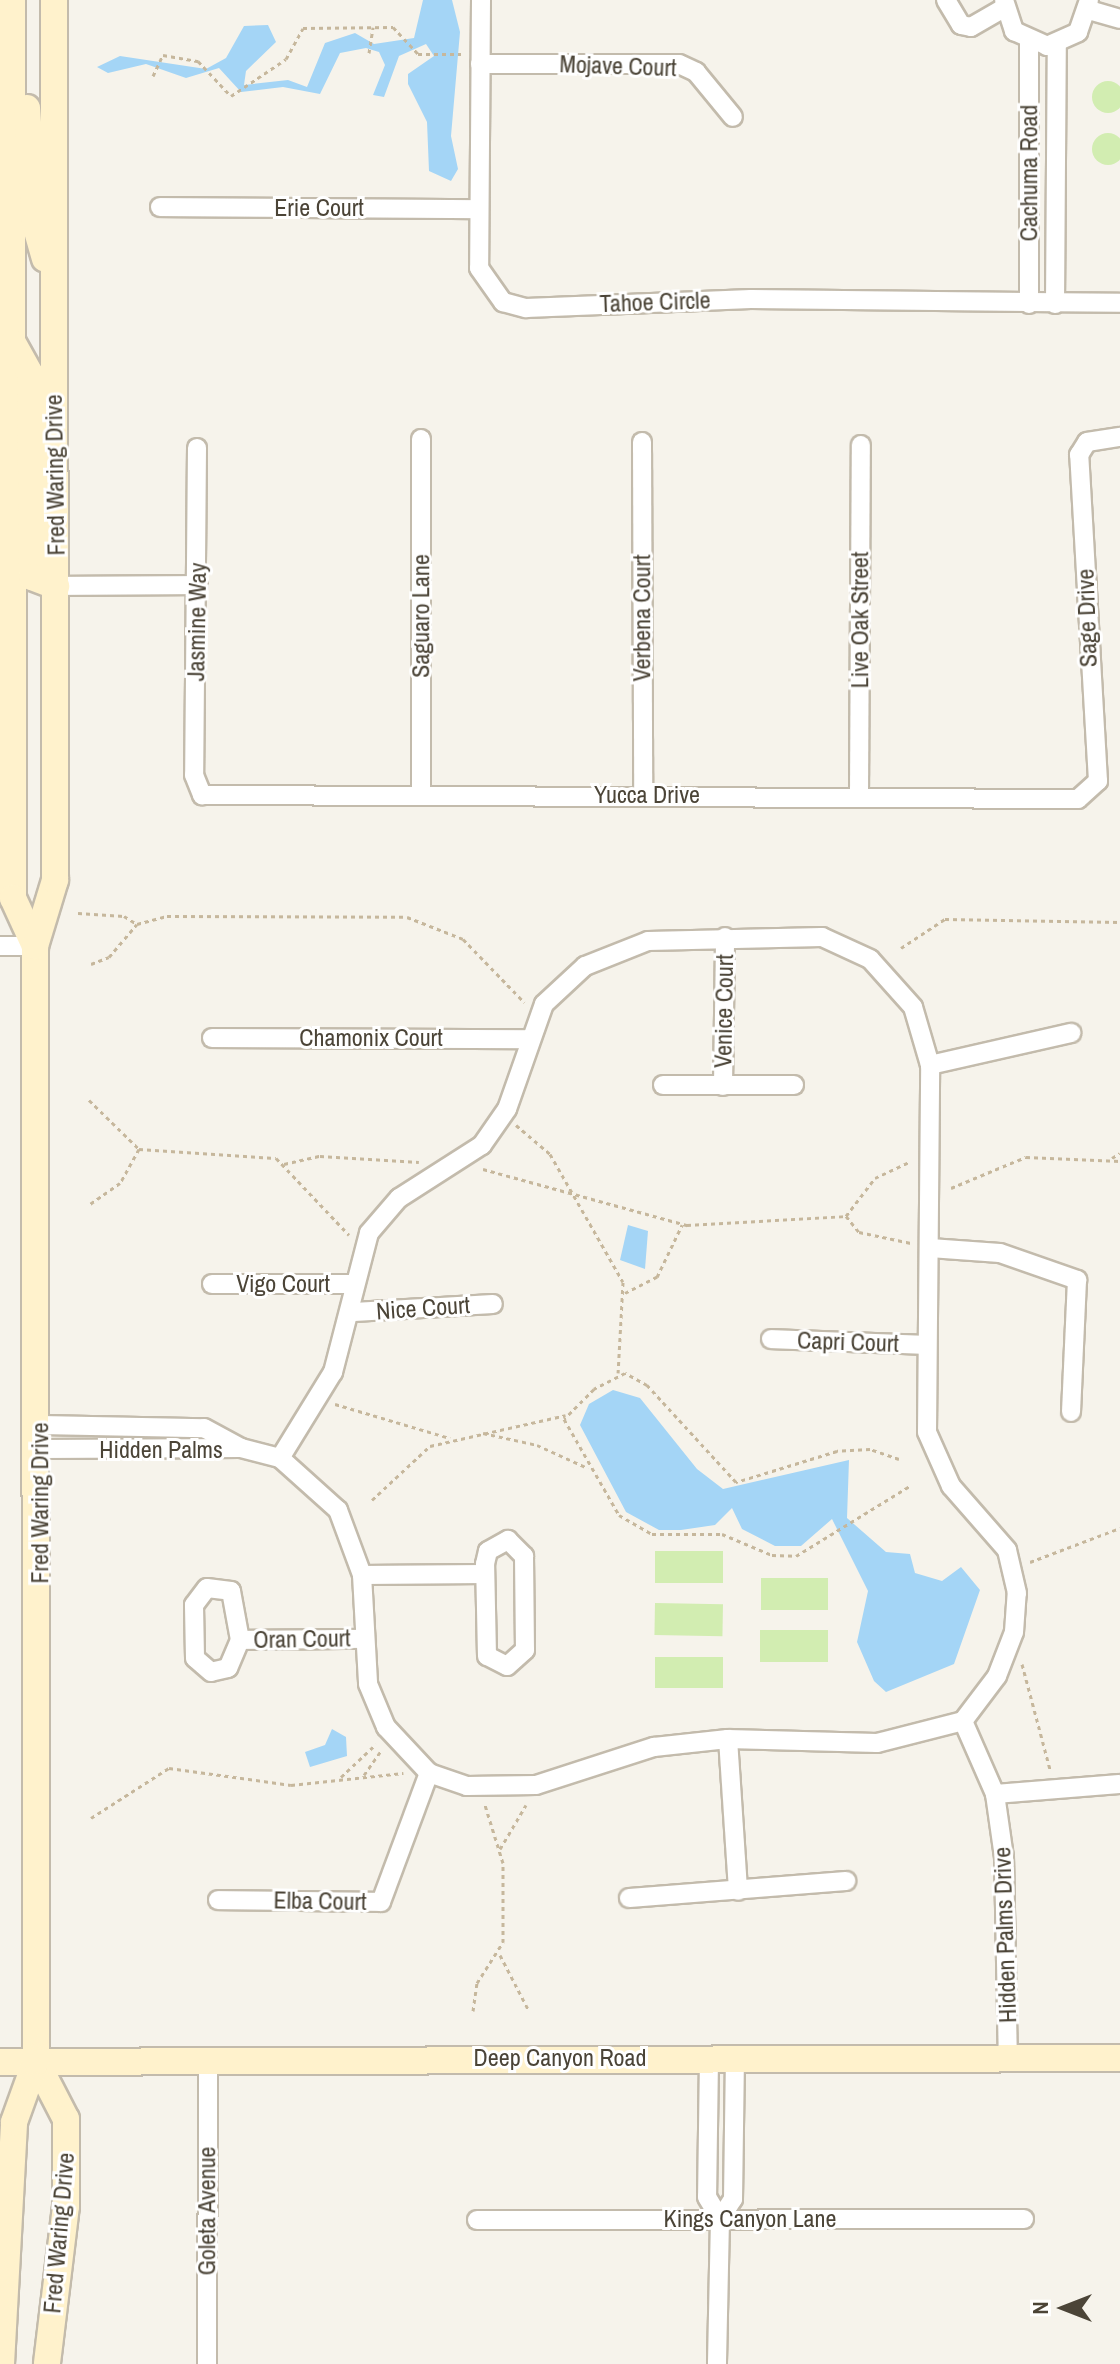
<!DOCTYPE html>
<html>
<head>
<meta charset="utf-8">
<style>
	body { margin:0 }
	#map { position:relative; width:1120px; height:2364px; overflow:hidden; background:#f6f3eb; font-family:"Archivo Narrow",sans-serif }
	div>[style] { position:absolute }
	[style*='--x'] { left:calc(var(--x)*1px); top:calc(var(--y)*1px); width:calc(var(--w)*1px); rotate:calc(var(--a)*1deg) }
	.green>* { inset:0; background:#d2edb1; transform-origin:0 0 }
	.round { border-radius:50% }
	.water>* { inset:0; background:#a4d5f6 }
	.path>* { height:3px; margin-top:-1.5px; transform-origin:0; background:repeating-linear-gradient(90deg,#c6b79c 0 4px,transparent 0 8px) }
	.roads { filter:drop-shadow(2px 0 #c3bbac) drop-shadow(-2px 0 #c3bbac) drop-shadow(0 2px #c3bbac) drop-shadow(0 -2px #c3bbac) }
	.street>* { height:18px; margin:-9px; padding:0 9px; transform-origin:9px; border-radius:9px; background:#fff }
	.secondary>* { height:26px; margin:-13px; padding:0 13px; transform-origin:13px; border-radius:13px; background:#fff2cc }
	span { translate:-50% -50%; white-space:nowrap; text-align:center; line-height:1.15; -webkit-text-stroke:6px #fff; paint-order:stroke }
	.street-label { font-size:24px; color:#4b4437 }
	.north { position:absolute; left:1024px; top:2268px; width:80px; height:80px; -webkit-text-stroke:6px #fff; paint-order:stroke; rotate:270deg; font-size:22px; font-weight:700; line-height:32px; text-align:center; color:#4b4437 }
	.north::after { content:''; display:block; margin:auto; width:28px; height:36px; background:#4b4437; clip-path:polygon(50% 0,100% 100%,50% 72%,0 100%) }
</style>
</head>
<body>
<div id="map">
	<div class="green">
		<i class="round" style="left:1092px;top:81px;width:32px;height:32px"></i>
		<i class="round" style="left:1092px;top:133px;width:32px;height:32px"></i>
		<i style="left:655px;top:1551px;width:68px;height:32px"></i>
		<i style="left:761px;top:1578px;width:67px;height:32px"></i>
		<i style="left:655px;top:1603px;width:68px;height:32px;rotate:1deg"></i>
		<i style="left:760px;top:1630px;width:68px;height:32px"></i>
		<i style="left:655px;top:1657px;width:68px;height:31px"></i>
	</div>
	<div class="water">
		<i style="clip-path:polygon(423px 0,452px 0,460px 32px,451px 136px,458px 169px,451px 181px,429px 171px,427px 122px,408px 84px,408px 74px,434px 56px,426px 44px,399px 56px,384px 97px,373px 95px,385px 65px,379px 52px,366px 48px,340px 53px,320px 94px,283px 87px,241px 92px,219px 68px,186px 78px,146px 64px,108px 73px,97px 67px,120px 56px,206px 69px,226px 58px,244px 26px,268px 25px,276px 42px,246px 71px,244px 85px,288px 80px,307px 87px,325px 43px,355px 33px,374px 44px,414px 38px)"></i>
		<i style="clip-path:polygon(628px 1225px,648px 1231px,645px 1269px,620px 1260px)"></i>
		<i style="clip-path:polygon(613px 1390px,640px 1398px,697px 1469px,723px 1489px,849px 1460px,847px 1518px,886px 1552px,910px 1554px,915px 1573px,942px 1581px,961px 1567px,980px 1590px,954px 1664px,886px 1692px,874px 1681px,857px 1642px,868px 1591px,832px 1519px,801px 1546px,775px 1546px,742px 1529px,732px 1508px,715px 1525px,681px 1530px,659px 1530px,626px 1512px,580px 1425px,589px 1404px)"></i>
		<i style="clip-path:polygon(332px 1729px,346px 1737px,347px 1756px,310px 1767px,305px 1752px,325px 1745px)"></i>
	</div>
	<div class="path">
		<i style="--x:369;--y:53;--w:26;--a:-81"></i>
		<i style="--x:153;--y:76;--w:23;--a:-65"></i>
		<i style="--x:163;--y:55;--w:36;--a:10"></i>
		<i style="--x:198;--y:61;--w:48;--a:46.7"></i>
		<i style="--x:231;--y:96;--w:66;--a:-33.9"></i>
		<i style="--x:286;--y:59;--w:35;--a:-61"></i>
		<i style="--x:303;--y:28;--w:90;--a:-0.6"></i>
		<i style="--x:393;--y:27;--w:37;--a:47"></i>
		<i style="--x:418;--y:54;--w:43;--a:0"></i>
		<i style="--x:78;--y:913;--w:46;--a:3.7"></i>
		<i style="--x:124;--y:916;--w:15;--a:32"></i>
		<i style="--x:901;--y:948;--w:53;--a:-33.4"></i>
		<i style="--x:945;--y:919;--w:175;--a:1"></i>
		<i style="--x:91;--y:964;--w:19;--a:-21"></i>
		<i style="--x:109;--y:957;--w:43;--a:-49.7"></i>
		<i style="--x:137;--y:924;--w:31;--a:-15"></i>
		<i style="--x:167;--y:916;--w:240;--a:0.2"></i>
		<i style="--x:407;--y:917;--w:60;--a:21.4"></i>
		<i style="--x:463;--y:939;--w:88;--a:45.9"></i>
		<i style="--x:89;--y:1100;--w:70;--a:44.4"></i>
		<i style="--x:139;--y:1149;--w:39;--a:119"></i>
		<i style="--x:120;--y:1183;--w:37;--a:145"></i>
		<i style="--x:516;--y:1125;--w:45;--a:40.5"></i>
		<i style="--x:550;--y:1154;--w:147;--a:60.3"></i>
		<i style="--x:623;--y:1282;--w:91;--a:93.1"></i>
		<i style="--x:139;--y:1149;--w:137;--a:3.8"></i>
		<i style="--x:276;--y:1158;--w:106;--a:46.5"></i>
		<i style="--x:1112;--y:1158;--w:9;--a:-32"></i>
		<i style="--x:284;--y:1164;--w:37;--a:-13"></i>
		<i style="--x:320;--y:1156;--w:99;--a:3.5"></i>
		<i style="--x:483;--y:1169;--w:212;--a:15.4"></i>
		<i style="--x:687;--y:1225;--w:159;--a:-3.2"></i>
		<i style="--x:846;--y:1216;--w:48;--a:-52.7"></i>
		<i style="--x:875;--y:1178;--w:38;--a:-25"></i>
		<i style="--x:951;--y:1188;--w:81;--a:-22.5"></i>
		<i style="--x:1026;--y:1157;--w:94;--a:2.4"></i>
		<i style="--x:846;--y:1216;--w:21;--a:51"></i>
		<i style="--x:859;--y:1232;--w:53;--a:11.9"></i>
		<i style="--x:625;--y:1293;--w:36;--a:-27"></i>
		<i style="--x:657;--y:1277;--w:58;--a:-64.3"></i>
		<i style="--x:335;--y:1404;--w:120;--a:16.5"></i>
		<i style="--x:483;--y:1433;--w:55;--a:12.5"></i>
		<i style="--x:537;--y:1445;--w:56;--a:24.3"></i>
		<i style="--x:899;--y:1459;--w:31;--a:-161"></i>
		<i style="--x:870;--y:1449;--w:33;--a:177"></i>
		<i style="--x:837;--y:1451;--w:106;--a:162.9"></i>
		<i style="--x:736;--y:1482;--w:132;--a:-132.5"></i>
		<i style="--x:647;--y:1385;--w:25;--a:-151"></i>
		<i style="--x:625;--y:1373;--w:35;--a:153"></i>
		<i style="--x:594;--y:1389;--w:42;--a:135"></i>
		<i style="--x:564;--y:1419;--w:111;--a:60.2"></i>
		<i style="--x:619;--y:1515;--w:38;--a:30"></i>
		<i style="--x:652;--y:1534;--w:70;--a:0"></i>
		<i style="--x:722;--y:1534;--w:54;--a:22.8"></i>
		<i style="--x:772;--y:1555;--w:24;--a:2"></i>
		<i style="--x:796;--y:1556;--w:134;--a:-31.6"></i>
		<i style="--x:372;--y:1500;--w:79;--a:-43"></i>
		<i style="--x:430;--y:1446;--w:139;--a:-12.8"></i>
		<i style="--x:1030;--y:1562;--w:96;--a:-20.7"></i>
		<i style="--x:1022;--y:1664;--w:109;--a:75.1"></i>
		<i style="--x:364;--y:1775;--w:29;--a:-55"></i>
		<i style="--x:341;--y:1777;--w:48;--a:-43.3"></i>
		<i style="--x:91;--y:1818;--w:93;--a:-32.7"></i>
		<i style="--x:169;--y:1768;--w:123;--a:7.9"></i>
		<i style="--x:291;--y:1785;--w:113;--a:-6.1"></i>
		<i style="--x:500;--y:1849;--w:51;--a:-59.4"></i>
		<i style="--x:500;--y:1955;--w:61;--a:62.6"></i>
		<i style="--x:473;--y:2011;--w:28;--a:-82"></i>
		<i style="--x:477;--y:1983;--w:49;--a:-57.6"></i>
		<i style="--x:503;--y:1942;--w:79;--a:-90"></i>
		<i style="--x:503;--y:1863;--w:61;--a:-107.2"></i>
	</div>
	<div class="roads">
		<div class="street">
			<i style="--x:481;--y:0;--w:268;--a:90.4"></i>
			<i style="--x:479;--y:268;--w:42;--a:54.8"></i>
			<i style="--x:503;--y:302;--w:24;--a:15"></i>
			<i style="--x:526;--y:308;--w:225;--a:-2.3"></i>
			<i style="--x:751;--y:299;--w:369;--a:0.6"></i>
			<i style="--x:946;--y:0;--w:29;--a:59"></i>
			<i style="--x:961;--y:25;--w:10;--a:11"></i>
			<i style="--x:971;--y:27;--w:38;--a:-30"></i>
			<i style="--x:1004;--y:0;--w:33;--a:72"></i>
			<i style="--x:1014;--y:31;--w:36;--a:24"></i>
			<i style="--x:1047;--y:46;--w:34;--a:-24"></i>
			<i style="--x:1078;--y:32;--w:34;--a:-71"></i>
			<i style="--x:1089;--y:10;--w:32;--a:16"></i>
			<i style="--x:1029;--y:43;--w:261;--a:90"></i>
			<i style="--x:480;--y:64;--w:199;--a:0"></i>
			<i style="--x:679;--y:64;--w:19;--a:25"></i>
			<i style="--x:696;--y:72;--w:58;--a:50.6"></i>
			<i style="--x:160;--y:207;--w:318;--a:0.4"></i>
			<i style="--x:1055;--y:304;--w:259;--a:-89.6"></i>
			<i style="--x:642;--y:442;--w:353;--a:89.8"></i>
			<i style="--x:197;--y:448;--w:327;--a:90.5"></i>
			<i style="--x:194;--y:775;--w:22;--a:68"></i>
			<i style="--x:202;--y:795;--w:876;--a:0.26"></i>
			<i style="--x:1078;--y:799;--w:27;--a:-42"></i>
			<i style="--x:1098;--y:781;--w:327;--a:-93.3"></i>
			<i style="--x:1079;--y:455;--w:15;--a:-58"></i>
			<i style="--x:1087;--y:442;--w:33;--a:-9"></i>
			<i style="--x:56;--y:586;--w:142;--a:-0.4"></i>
			<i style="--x:421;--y:794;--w:355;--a:-90"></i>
			<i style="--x:859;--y:795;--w:350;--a:-89.7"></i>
			<i style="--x:0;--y:946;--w:35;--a:0"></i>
			<i style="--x:212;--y:1038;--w:317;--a:0.2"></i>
			<i style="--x:930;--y:1065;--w:145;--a:-12.8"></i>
			<i style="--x:663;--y:1085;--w:131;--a:0"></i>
			<i style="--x:723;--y:1086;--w:149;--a:-89.2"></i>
			<i style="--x:930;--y:1248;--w:70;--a:4.1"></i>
			<i style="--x:1000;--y:1253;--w:82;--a:19.3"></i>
			<i style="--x:1077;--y:1280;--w:132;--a:92.6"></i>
			<i style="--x:212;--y:1284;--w:143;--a:0"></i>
			<i style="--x:354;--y:1312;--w:139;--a:-3.3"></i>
			<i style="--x:771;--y:1339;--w:155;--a:2.2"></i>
			<i style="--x:41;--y:1425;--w:163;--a:1.1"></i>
			<i style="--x:204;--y:1428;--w:42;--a:28.4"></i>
			<i style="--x:41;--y:1449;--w:200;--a:-0.3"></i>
			<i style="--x:241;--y:1448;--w:40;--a:14.4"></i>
			<i style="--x:280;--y:1458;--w:78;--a:41.9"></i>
			<i style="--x:338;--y:1510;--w:69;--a:69.7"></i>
			<i style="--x:362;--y:1575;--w:109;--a:86.8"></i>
			<i style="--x:368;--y:1684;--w:47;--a:67.3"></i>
			<i style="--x:386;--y:1727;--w:63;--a:46.9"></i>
			<i style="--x:429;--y:1773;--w:40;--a:18.9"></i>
			<i style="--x:467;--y:1786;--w:69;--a:-0.8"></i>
			<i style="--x:536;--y:1785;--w:124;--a:-17.9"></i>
			<i style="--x:654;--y:1747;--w:74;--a:-6.2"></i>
			<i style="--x:728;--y:1739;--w:149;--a:1.5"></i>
			<i style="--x:877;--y:1743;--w:89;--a:-14.3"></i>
			<i style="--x:963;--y:1721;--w:56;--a:-52.9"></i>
			<i style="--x:997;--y:1676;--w:47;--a:-68.9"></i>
			<i style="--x:1014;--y:1632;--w:39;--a:-86"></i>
			<i style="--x:1017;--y:1593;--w:44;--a:-103.1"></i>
			<i style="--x:1007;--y:1550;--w:85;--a:-131.2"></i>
			<i style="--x:951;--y:1486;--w:59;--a:-114"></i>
			<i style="--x:927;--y:1432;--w:367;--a:-89.5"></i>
			<i style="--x:930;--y:1065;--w:60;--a:-106.3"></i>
			<i style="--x:913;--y:1007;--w:64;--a:-131.9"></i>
			<i style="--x:870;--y:959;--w:53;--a:-155.4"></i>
			<i style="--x:822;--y:937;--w:174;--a:178.7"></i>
			<i style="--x:648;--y:941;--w:68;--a:158.4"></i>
			<i style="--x:585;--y:966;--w:56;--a:137.2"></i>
			<i style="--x:544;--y:1004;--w:111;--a:109.4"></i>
			<i style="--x:507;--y:1109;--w:44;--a:124.8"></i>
			<i style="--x:482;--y:1145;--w:98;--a:147.4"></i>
			<i style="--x:399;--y:1198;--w:46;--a:130.6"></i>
			<i style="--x:369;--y:1233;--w:144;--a:104.5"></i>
			<i style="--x:333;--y:1372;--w:101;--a:121.6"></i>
			<i style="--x:508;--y:1540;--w:23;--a:45"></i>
			<i style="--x:524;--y:1556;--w:94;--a:89.4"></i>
			<i style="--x:525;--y:1650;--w:24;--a:138"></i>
			<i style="--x:507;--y:1666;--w:22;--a:-153"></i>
			<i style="--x:487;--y:1656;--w:92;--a:-91.2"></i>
			<i style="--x:485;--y:1564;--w:13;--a:-77"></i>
			<i style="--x:488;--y:1551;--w:23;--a:-29"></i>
			<i style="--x:362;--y:1575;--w:123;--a:-0.5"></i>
			<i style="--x:207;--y:1588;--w:24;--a:7"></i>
			<i style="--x:231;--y:1591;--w:50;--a:79.6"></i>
			<i style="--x:240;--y:1640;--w:30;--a:113"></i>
			<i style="--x:228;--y:1668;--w:17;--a:167"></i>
			<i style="--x:211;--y:1672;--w:21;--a:-139"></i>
			<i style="--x:195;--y:1658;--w:53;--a:-91.1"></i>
			<i style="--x:194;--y:1605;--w:21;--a:-53"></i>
			<i style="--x:240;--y:1640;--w:124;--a:-0.5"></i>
			<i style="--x:963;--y:1721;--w:80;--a:66.3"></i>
			<i style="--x:995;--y:1794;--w:64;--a:81.9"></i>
			<i style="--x:1004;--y:1857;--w:203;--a:88.9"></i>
			<i style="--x:728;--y:1739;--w:152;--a:86.2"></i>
			<i style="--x:995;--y:1794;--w:125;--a:-4.6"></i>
			<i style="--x:629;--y:1898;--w:218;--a:-4.5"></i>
			<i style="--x:218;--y:1900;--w:163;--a:0.7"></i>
			<i style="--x:381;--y:1902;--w:138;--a:-69.6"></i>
			<i style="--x:709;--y:2058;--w:139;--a:90.8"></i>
			<i style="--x:707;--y:2197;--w:26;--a:59"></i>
			<i style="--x:720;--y:2219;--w:145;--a:91.2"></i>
			<i style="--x:720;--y:2219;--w:24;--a:-57"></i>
			<i style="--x:733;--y:2199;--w:141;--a:-89.2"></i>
			<i style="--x:477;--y:2220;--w:547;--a:-0.1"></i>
			<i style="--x:207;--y:2364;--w:305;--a:-89.8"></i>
		</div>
		<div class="secondary">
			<i style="--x:12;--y:0;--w:898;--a:89.94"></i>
			<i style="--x:13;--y:898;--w:53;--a:65.4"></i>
			<i style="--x:27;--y:108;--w:116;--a:86.1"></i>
			<i style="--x:35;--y:224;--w:36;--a:74"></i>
			<i style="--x:13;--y:343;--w:35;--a:61"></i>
			<i style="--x:30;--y:374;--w:203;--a:89.4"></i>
			<i style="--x:32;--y:577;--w:26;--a:21"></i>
			<i style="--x:36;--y:2061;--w:65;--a:62.7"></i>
			<i style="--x:66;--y:2119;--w:87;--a:90"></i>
			<i style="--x:66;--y:2206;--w:159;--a:96.9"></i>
			<i style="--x:0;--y:2062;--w:1120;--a:-0.2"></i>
			<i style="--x:1;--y:2364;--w:242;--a:-86.9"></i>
			<i style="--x:14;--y:2122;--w:65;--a:-70.2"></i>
			<i style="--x:36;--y:2061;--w:1115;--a:-90.05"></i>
			<i style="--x:35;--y:946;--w:69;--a:-73.1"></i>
			<i style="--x:55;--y:880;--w:880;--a:-90.07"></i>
		</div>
	</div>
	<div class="street-label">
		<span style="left:618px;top:66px;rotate:2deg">Mojave Court</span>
		<span style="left:1029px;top:173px;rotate:-90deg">Cachuma Road</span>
		<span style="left:319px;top:208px">Erie Court</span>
		<span style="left:655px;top:302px;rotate:-2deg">Tahoe Circle</span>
		<span style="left:55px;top:475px;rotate:-91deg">Fred Waring Drive</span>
		<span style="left:421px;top:616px;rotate:-90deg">Saguaro Lane</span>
		<span style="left:642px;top:618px;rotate:-90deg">Verbena Court</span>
		<span style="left:1087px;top:618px;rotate:-92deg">Sage Drive</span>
		<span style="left:860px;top:620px;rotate:-90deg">Live Oak Street</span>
		<span style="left:197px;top:622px;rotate:-89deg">Jasmine Way</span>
		<span style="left:647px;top:795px">Yucca Drive</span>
		<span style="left:724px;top:1011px;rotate:-89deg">Venice Court</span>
		<span style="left:371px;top:1038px">Chamonix Court</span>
		<span style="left:283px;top:1284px">Vigo Court</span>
		<span style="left:423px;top:1308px;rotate:-4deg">Nice Court</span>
		<span style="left:848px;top:1342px;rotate:2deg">Capri Court</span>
		<span style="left:161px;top:1450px">Hidden Palms</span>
		<span style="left:40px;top:1503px;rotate:-90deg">Fred Waring Drive</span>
		<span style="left:302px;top:1639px;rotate:-1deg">Oran Court</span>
		<span style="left:320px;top:1901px;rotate:1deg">Elba Court</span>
		<span style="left:1005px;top:1935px;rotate:-92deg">Hidden Palms Drive</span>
		<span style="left:560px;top:2058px">Deep Canyon Road</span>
		<span style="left:207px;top:2211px;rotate:-90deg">Goleta Avenue</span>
		<span style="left:750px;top:2219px">Kings Canyon Lane</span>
		<span style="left:59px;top:2233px;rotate:-85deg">Fred Waring Drive</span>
	</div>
	<div class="north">N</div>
</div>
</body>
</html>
